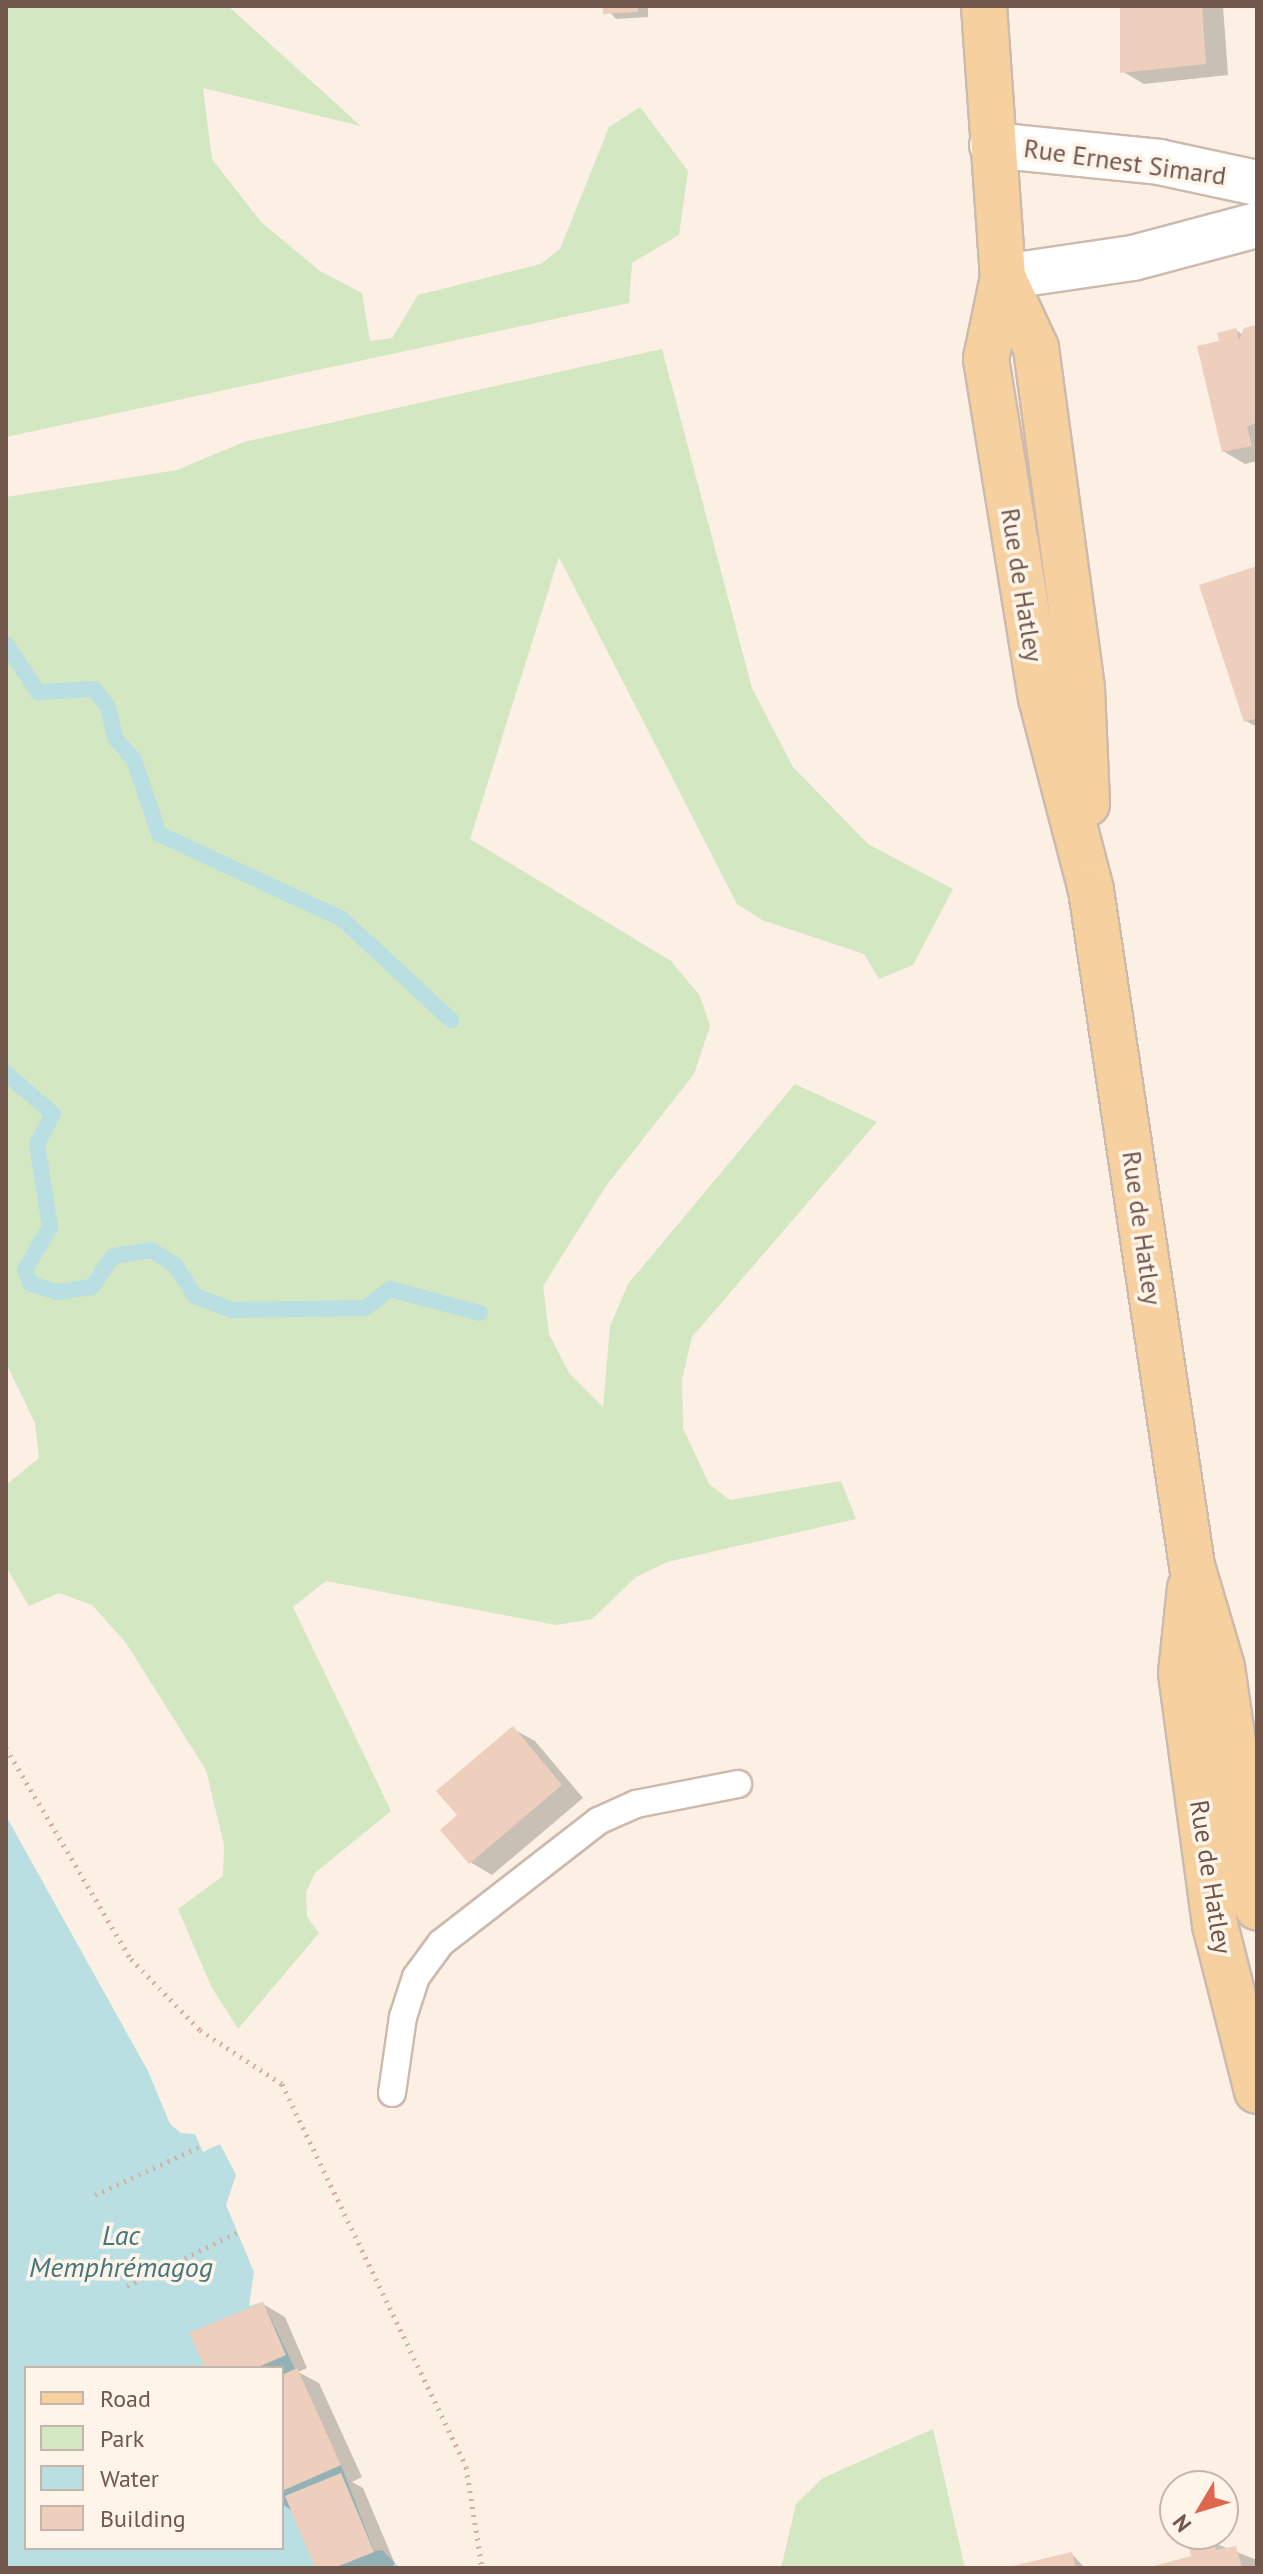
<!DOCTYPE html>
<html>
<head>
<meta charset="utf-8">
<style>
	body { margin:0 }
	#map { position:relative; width:1263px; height:2574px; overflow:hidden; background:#fbf0e3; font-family:"PT Sans",sans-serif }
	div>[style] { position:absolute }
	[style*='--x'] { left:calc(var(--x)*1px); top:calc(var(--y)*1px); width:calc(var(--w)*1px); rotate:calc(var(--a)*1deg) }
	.green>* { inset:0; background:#d3e7c2 }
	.water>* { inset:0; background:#b9dfe3 }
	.shadow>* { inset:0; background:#0003 }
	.stream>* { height:16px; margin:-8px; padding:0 8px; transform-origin:8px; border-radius:8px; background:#b9dfe3 }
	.building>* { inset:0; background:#eecebc }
	.path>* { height:5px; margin-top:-2.5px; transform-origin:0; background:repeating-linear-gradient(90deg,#d3b1a0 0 2px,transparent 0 8px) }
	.roads { filter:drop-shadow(2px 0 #cdbaad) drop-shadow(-2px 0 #cdbaad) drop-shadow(0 2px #cdbaad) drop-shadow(0 -2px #cdbaad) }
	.service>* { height:26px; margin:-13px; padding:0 13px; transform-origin:13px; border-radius:13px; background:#fff }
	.minor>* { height:44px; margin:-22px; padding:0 22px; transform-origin:22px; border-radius:22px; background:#fff }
	.primary>* { height:44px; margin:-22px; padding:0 22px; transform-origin:22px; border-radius:22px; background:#f6d19f }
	span { translate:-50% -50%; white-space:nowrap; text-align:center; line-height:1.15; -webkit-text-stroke:7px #fef4e9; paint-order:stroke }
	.street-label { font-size:26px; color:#71564b }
	.water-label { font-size:28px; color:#43767d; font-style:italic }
	.frame { position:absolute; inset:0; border:8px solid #71564b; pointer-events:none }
	.legend { position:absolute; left:24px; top:2366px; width:260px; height:184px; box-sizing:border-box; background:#fef4e9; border:2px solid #c6b5aa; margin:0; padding:10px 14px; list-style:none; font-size:24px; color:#71564b }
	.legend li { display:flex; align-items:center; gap:16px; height:40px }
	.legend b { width:40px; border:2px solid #c6b5aa }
	.north { position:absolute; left:1159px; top:2470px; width:80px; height:80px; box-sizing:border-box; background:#fef4e9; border:2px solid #c6b5aa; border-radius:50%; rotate:232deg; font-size:22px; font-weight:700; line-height:32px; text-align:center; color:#71564b }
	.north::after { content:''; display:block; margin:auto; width:28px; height:36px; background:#de674e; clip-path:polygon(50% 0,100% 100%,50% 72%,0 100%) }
</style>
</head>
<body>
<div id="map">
	<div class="green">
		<i style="clip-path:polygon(6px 6px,228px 6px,361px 126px,203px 88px,212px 159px,261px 222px,320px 271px,362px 293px,370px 341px,392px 338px,418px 295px,541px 264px,560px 249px,609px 127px,640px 107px,688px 171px,679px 235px,632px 263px,629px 303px,6px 437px)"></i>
		<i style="clip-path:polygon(662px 349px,752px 688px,793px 767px,868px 844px,953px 889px,913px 965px,879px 979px,864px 954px,762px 920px,737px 904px,559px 557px,470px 839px,671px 961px,700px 996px,710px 1026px,694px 1074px,606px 1186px,543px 1286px,549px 1334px,569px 1373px,603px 1407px,610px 1326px,628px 1284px,795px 1084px,877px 1122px,692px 1337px,682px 1379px,683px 1428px,709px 1484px,730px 1500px,841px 1481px,856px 1519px,667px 1562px,636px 1577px,592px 1619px,556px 1625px,326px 1581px,293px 1607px,391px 1811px,315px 1873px,306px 1892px,307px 1917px,319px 1933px,238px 2029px,211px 1986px,178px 1909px,223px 1876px,224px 1845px,206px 1770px,126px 1643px,92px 1605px,59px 1593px,29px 1606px,6px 1567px,6px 1485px,39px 1458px,35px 1423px,6px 1363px,6px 497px,177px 470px,244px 442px)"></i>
		<i style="clip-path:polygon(933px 2429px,965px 2568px,781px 2568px,796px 2504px,823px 2478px)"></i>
	</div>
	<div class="water">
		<i style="clip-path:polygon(evenodd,6px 1816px,148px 2071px,170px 2124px,181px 2133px,195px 2134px,203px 2152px,220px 2144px,236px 2175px,226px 2205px,254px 2272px,249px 2306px,263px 2302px,341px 2465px,374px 2551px,382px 2550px,400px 2568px,6px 2568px,6px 1816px,26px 2368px,282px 2368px,282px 2548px,26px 2548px,26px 2368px)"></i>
	</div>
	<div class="shadow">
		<i style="clip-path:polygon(605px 6px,648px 6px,648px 17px,616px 19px)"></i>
		<i style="clip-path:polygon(799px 6px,915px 6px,916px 8px,801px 7px)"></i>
		<i style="clip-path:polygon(1121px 6px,1223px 6px,1228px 75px,1144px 84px,1122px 71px)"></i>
		<i style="clip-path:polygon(1257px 327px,1257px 461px,1245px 464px,1223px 451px,1221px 342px,1236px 330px,1243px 335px)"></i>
		<i style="clip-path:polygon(1257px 568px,1257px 727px,1246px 721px)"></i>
		<i style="clip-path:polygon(513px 1729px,535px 1741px,583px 1798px,492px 1875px,470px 1862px,460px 1815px)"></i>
		<i style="clip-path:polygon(263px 2304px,285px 2317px,307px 2368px,298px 2372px,319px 2383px,362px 2477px,352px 2482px,363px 2488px,395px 2564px,390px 2568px,317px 2568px,291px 2510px,282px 2504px,282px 2368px,207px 2368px)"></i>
		<i style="clip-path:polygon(1214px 2543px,1257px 2560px,1257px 2568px,1148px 2568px,1194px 2557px)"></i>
		<i style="clip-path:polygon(1072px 2554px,1085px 2568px,1012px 2568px)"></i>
	</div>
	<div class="stream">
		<i style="--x:6;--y:644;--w:58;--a:56.3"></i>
		<i style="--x:38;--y:692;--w:56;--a:-3.1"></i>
		<i style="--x:94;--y:689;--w:23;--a:52"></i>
		<i style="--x:108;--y:707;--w:32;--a:77"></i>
		<i style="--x:115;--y:738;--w:29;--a:49"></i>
		<i style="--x:134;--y:760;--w:78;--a:71.3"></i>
		<i style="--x:159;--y:834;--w:202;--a:24.9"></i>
		<i style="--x:342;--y:919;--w:149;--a:42.8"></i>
		<i style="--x:6;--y:1073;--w:62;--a:41.1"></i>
		<i style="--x:53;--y:1114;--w:34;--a:118"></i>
		<i style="--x:37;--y:1144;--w:84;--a:81.1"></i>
		<i style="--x:50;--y:1227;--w:50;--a:120.2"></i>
		<i style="--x:25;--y:1270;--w:15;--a:67"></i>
		<i style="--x:31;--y:1284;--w:27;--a:17"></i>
		<i style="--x:57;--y:1292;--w:35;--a:-8"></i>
		<i style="--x:92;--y:1287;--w:37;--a:-56"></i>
		<i style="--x:113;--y:1256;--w:38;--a:-9"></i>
		<i style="--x:151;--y:1250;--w:28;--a:32"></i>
		<i style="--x:175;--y:1265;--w:37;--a:57"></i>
		<i style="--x:195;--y:1296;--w:40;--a:21"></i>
		<i style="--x:232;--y:1310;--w:133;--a:-0.9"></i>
		<i style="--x:365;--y:1308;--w:31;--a:-37"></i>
		<i style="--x:390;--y:1289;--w:93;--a:14.9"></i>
	</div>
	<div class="building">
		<i style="clip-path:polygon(603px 6px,638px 6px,638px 12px,603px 14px)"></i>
		<i style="clip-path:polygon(1120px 6px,1202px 6px,1206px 64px,1120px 73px)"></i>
		<i style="clip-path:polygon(1257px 325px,1257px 423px,1247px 426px,1252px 446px,1222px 452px,1197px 346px,1219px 341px,1217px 333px,1236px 328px,1239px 340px,1244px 328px)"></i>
		<i style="clip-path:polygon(1257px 566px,1257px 718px,1244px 722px,1199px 585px)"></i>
		<i style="clip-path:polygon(513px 1726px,562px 1785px,469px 1864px,440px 1830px,457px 1815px,436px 1791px)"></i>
		<i style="clip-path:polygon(263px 2302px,286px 2355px,256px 2368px,205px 2368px,189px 2333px)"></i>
		<i style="clip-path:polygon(297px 2368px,341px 2465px,282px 2491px,282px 2375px)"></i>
		<i style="clip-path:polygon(341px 2473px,374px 2552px,334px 2568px,315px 2568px,285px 2496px)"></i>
		<i style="clip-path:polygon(1214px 2541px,1216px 2550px,1236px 2546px,1242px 2568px,1146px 2568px,1191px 2556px,1189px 2547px)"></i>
		<i style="clip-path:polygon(1072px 2552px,1076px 2568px,1009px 2568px,1009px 2567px)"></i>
	</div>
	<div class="path">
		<i style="--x:6;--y:1748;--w:245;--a:59.4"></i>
		<i style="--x:131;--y:1959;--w:99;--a:45.8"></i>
		<i style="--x:200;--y:2030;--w:98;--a:33.4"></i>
		<i style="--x:282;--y:2084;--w:425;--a:64.3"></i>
		<i style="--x:466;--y:2467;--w:102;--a:81"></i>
		<i style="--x:95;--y:2195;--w:117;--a:-24.8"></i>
		<i style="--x:127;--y:2286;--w:123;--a:-25.9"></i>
	</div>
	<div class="roads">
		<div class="service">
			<i style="--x:392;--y:2093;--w:77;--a:-81.8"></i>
			<i style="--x:403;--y:2017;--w:42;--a:-72"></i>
			<i style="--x:416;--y:1977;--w:42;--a:-53.7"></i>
			<i style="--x:441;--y:1943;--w:199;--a:-37.8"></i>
			<i style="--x:598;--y:1821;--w:42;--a:-24.1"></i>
			<i style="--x:636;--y:1804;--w:104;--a:-11.1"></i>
		</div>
		<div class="minor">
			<i style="--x:992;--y:145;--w:168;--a:5.8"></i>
			<i style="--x:1159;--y:162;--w:100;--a:12.1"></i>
			<i style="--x:1003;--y:277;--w:131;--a:-8.3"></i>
			<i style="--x:1133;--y:258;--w:128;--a:-14.9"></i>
		</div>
		<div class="primary">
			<i style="--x:984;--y:6;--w:272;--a:86"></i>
			<i style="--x:1003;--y:277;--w:84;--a:101.7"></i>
			<i style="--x:986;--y:359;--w:343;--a:80.8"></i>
			<i style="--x:1041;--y:698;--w:198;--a:75.4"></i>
			<i style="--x:1091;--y:890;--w:684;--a:81.5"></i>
			<i style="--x:1192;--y:1566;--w:105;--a:73.5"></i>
			<i style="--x:1222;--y:1667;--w:243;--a:81.7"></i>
			<i style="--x:1003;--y:277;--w:78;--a:65.1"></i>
			<i style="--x:1036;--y:348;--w:344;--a:82.3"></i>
			<i style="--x:1082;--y:689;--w:115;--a:87.5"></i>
			<i style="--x:1190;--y:1588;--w:85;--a:96"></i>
			<i style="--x:1181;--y:1673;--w:254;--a:82.3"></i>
			<i style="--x:1215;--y:1925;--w:171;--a:75.8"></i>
		</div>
	</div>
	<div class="street-label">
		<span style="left:1125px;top:162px;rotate:8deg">Rue Ernest Simard</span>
		<span style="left:1022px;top:585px;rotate:81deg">Rue de Hatley</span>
		<span style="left:1142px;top:1228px;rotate:82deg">Rue de Hatley</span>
		<span style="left:1211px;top:1877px;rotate:81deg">Rue de Hatley</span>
	</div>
	<div class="water-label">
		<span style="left:121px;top:2251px">Lac<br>Memphrémagog</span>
	</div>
	<div class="frame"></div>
	<ul class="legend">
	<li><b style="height:10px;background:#f6d19f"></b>Road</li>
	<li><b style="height:22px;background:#d3e7c2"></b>Park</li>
	<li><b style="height:22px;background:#b9dfe3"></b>Water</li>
	<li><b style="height:22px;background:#eecebc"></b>Building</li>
	</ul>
	<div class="north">N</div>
</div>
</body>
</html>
